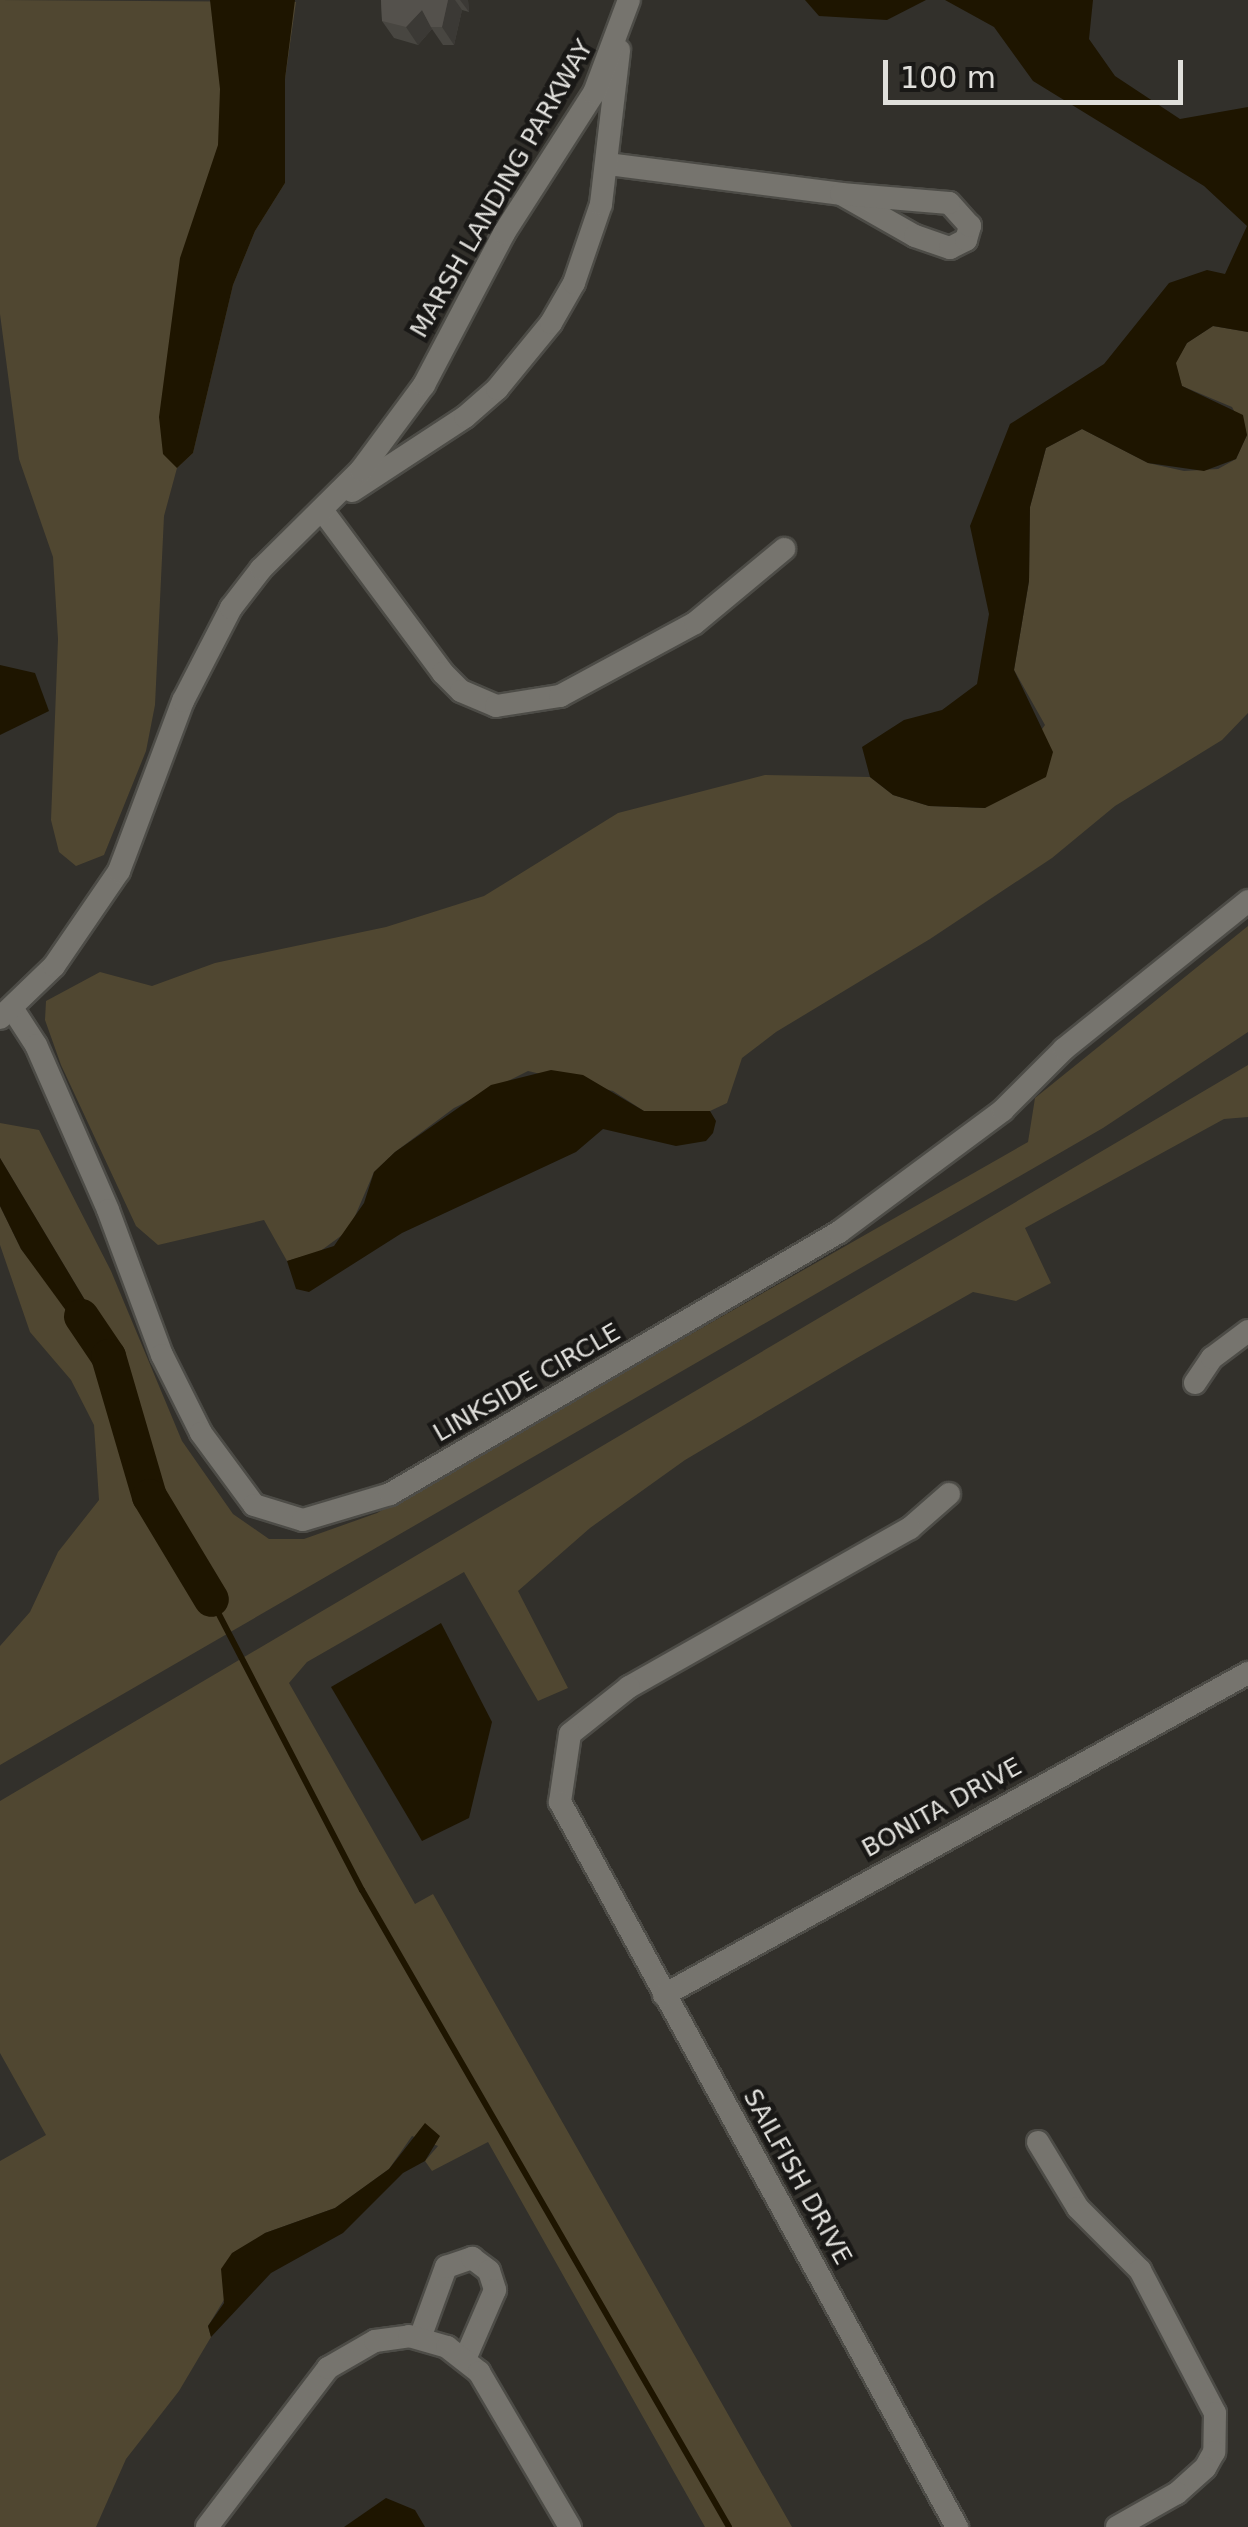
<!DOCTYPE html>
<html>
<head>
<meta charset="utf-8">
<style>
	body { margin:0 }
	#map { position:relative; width:1248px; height:2527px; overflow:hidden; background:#32302b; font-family:"DejaVu Sans",sans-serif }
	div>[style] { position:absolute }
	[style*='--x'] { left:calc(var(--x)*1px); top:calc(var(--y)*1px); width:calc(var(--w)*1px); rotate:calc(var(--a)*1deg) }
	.green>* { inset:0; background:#504731 }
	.water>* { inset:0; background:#1e1500 }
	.stream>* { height:6px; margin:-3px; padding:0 3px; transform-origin:3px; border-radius:3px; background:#1e1500 }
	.river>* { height:35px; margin:-17.5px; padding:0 17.5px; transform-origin:17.5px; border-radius:17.5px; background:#1e1500 }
	.roads { filter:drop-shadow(2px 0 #4d4c47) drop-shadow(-2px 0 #4d4c47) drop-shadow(0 2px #4d4c47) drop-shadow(0 -2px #4d4c47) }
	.minor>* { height:22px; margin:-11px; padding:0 11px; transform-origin:11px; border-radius:11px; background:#76746e }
	.wall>* { inset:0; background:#484641 }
	.shaded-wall>* { inset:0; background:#3b3935 }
	.building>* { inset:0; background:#54514c }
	span { translate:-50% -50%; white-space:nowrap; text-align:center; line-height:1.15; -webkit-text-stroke:9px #191816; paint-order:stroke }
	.street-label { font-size:25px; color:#e0dfdb }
	.scale { position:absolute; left:883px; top:60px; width:300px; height:45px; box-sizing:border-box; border:5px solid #e0dfdb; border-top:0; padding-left:12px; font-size:30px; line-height:35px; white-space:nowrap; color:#e0dfdb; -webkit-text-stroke:8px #191816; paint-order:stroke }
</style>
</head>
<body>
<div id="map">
	<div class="green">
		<i style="clip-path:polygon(0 0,296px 2px,285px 79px,285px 183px,255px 231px,233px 285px,193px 453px,177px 468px,164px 516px,155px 705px,146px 751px,104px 855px,76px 866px,59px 852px,51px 820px,58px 639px,53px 557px,19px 459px,0 314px)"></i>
		<i style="clip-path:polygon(1213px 326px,1248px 332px,1248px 713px,1222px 740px,1115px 806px,1052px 858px,930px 939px,776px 1032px,742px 1058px,727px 1103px,710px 1111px,644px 1111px,613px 1091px,528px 1071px,454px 1108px,395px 1152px,374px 1172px,349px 1230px,319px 1252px,287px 1261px,264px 1220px,158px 1245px,136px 1226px,61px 1065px,45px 1020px,46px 1001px,100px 972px,152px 986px,215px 963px,386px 927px,484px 896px,618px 813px,765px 775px,870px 777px,893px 795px,929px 806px,985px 808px,1045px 725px,1014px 670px,1029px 581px,1030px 507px,1046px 448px,1082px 429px,1148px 463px,1184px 471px,1218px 469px,1236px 459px,1247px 435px,1232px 407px,1182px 386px,1175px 363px,1187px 343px)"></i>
		<i style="clip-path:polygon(1248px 926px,1248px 1032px,1103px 1128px,0 1765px,0 1646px,30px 1612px,58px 1552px,99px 1500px,94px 1425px,71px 1380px,30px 1332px,0 1245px,0 1206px,21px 1249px,51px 1287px,110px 1342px,0 1158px,0 1123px,39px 1130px,111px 1271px,182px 1441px,233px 1514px,269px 1539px,304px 1539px,377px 1513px,1028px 1142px,1035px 1098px)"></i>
		<i style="clip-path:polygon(1248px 1065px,1248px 1117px,1224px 1119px,1025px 1228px,1051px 1283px,1016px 1301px,973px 1292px,857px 1358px,685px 1460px,590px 1528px,518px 1591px,568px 1688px,538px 1701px,464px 1572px,307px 1662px,289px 1683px,415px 1904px,433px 1894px,792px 2527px,705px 2527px,488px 2142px,432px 2171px,425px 2161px,438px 2146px,412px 2136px,389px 2169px,335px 2208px,265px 2233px,208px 2326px,211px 2337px,179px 2391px,126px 2459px,96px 2527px,0 2527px,0 2161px,46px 2135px,0 2053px,0 1801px)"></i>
	</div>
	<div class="water">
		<i style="clip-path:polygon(210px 0,295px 0,285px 79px,285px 183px,255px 231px,233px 285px,193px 453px,177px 468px,163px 454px,159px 417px,180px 258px,218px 145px,220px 89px)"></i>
		<i style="clip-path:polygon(805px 0,926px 0,887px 20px,819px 16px)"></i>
		<i style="clip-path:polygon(945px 0,1093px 0,1089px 39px,1115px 76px,1180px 119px,1248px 107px,1248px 332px,1213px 326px,1187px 343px,1176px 363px,1182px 386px,1243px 415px,1247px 435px,1236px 459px,1204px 471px,1148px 463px,1082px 429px,1046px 448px,1030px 507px,1029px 581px,1014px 670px,1053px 752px,1046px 777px,985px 808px,929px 806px,893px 795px,870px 777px,862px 747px,904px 720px,942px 710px,977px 684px,989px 614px,970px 526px,1010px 424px,1104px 364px,1169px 283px,1207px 270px,1225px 274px,1247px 226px,1204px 186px,1033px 81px,994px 27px)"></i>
		<i style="clip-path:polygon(0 665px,35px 673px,49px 711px,0 735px)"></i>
		<i style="clip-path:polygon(551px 1070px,583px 1075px,644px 1111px,710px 1111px,716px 1121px,713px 1133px,706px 1141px,676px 1146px,603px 1129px,576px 1152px,402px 1233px,309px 1292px,296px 1289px,287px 1261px,334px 1246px,364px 1203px,374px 1172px,395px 1152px,491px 1085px)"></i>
		<i style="clip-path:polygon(0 1158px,110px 1342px,108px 1356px,97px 1353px,21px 1249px,0 1206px)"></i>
		<i style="clip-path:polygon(441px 1623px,492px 1722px,469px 1818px,422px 1841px,331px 1687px)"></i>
		<i style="clip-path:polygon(425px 2123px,440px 2136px,425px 2161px,403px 2173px,343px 2233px,271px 2273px,211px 2337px,208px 2326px,224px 2303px,221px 2269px,232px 2253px,265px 2233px,335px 2208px,389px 2169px)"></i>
		<i style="clip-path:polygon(386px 2498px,415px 2510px,425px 2527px,344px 2527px)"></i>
	</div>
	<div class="stream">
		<i style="--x:211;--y:1599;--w:328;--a:62.6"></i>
		<i style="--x:362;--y:1890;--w:735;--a:60.05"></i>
	</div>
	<div class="river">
		<i style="--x:81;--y:1316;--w:48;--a:56"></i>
		<i style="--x:108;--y:1356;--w:146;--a:73.7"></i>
		<i style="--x:149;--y:1496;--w:120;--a:59"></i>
	</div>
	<div class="roads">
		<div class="minor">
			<i style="--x:608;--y:164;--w:235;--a:7.3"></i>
			<i style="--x:841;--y:194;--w:85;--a:29.6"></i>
			<i style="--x:915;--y:236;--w:37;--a:19"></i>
			<i style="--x:950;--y:248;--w:18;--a:-27"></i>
			<i style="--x:966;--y:240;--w:15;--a:-74"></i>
			<i style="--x:970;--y:226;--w:31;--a:-132"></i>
			<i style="--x:949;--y:203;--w:108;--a:-175.2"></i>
			<i style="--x:352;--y:491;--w:135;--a:-33.2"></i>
			<i style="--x:465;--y:417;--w:43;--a:-41.2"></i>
			<i style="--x:497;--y:389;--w:85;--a:-50.7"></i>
			<i style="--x:551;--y:323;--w:46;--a:-60.1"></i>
			<i style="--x:574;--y:283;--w:83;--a:-71.1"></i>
			<i style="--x:601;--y:204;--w:155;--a:-83.3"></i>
			<i style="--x:322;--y:510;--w:203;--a:53.4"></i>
			<i style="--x:443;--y:673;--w:25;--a:45"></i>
			<i style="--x:461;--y:691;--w:38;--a:23"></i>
			<i style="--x:496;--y:706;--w:65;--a:-8.9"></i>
			<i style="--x:560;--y:696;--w:153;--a:-28.4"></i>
			<i style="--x:695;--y:623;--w:116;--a:-39.7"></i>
			<i style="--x:12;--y:1008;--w:44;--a:57"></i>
			<i style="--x:36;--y:1045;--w:180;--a:66.4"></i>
			<i style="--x:108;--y:1210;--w:155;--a:69.6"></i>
			<i style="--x:162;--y:1355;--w:87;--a:63.4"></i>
			<i style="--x:201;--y:1433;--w:89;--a:53.6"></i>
			<i style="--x:254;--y:1505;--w:51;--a:17"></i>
			<i style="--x:303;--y:1520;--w:91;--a:-16.6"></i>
			<i style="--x:390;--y:1494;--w:520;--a:-30.26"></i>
			<i style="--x:839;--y:1232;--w:204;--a:-36.6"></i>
			<i style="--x:1003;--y:1110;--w:86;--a:-45"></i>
			<i style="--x:1064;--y:1049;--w:236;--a:-38.8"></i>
			<i style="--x:0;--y:1018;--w:75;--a:-43.9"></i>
			<i style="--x:54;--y:966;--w:115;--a:-55.6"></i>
			<i style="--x:119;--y:871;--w:182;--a:-69.4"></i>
			<i style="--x:183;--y:701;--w:105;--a:-62.7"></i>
			<i style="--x:231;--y:608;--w:49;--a:-52.4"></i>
			<i style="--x:261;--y:569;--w:141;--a:-44.7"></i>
			<i style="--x:361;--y:470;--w:106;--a:-53.5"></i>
			<i style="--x:424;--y:385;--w:172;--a:-62.2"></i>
			<i style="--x:504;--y:233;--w:166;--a:-57.3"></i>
			<i style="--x:594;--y:93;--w:99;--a:-69.4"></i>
			<i style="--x:1195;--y:1383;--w:30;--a:-56"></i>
			<i style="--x:1212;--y:1358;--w:45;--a:-36.9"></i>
			<i style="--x:949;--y:1494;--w:52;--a:138.9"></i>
			<i style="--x:910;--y:1528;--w:323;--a:150.5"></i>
			<i style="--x:629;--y:1687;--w:75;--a:141.5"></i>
			<i style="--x:570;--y:1734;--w:69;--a:98.4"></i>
			<i style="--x:560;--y:1802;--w:827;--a:61.3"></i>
			<i style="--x:664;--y:1995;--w:667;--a:-28.87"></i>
			<i style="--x:1038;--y:2142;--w:77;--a:58.8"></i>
			<i style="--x:1078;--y:2208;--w:88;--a:45"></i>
			<i style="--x:1140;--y:2270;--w:161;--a:62.3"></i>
			<i style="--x:1215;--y:2413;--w:39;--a:91"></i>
			<i style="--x:1214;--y:2452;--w:18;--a:119"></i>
			<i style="--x:1205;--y:2468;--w:38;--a:138"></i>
			<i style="--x:1177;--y:2493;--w:69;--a:150.5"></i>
			<i style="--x:420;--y:2338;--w:76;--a:-69.9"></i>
			<i style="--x:446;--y:2267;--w:28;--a:-19"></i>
			<i style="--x:472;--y:2258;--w:21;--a:37"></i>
			<i style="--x:489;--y:2271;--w:20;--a:72"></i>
			<i style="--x:495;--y:2290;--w:75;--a:113.5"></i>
			<i style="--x:207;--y:2527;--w:200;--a:-52.7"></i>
			<i style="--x:328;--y:2368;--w:54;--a:-29.9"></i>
			<i style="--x:375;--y:2341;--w:34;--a:-8"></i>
			<i style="--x:409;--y:2336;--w:40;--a:16"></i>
			<i style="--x:447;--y:2347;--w:41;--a:38"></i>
			<i style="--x:479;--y:2372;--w:180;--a:59.6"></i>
		</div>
	</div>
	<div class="wall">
		<i style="clip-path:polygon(381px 0,468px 0,469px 12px,462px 10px,454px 45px,443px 45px,432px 29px,418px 45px,394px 38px,382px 21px)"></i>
	</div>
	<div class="shaded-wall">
		<i style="clip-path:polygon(448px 0,455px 0,462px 10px,454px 45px,442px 27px)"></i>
		<i style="clip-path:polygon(460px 0,468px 0,469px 12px)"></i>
		<i style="clip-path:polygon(422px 10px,432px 29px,418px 45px,406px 27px)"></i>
	</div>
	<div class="building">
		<i style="clip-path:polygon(381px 0,448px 0,442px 27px,431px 27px,422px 10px,406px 27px,382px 21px)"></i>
	</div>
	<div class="street-label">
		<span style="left:502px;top:189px;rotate:-60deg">MARSH LANDING PARKWAY</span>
		<span style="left:527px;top:1383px;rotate:-30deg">LINKSIDE CIRCLE</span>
		<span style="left:942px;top:1808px;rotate:-29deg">BONITA DRIVE</span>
		<span style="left:797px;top:2177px;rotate:61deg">SAILFISH DRIVE</span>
	</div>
	<div class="scale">100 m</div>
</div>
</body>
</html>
